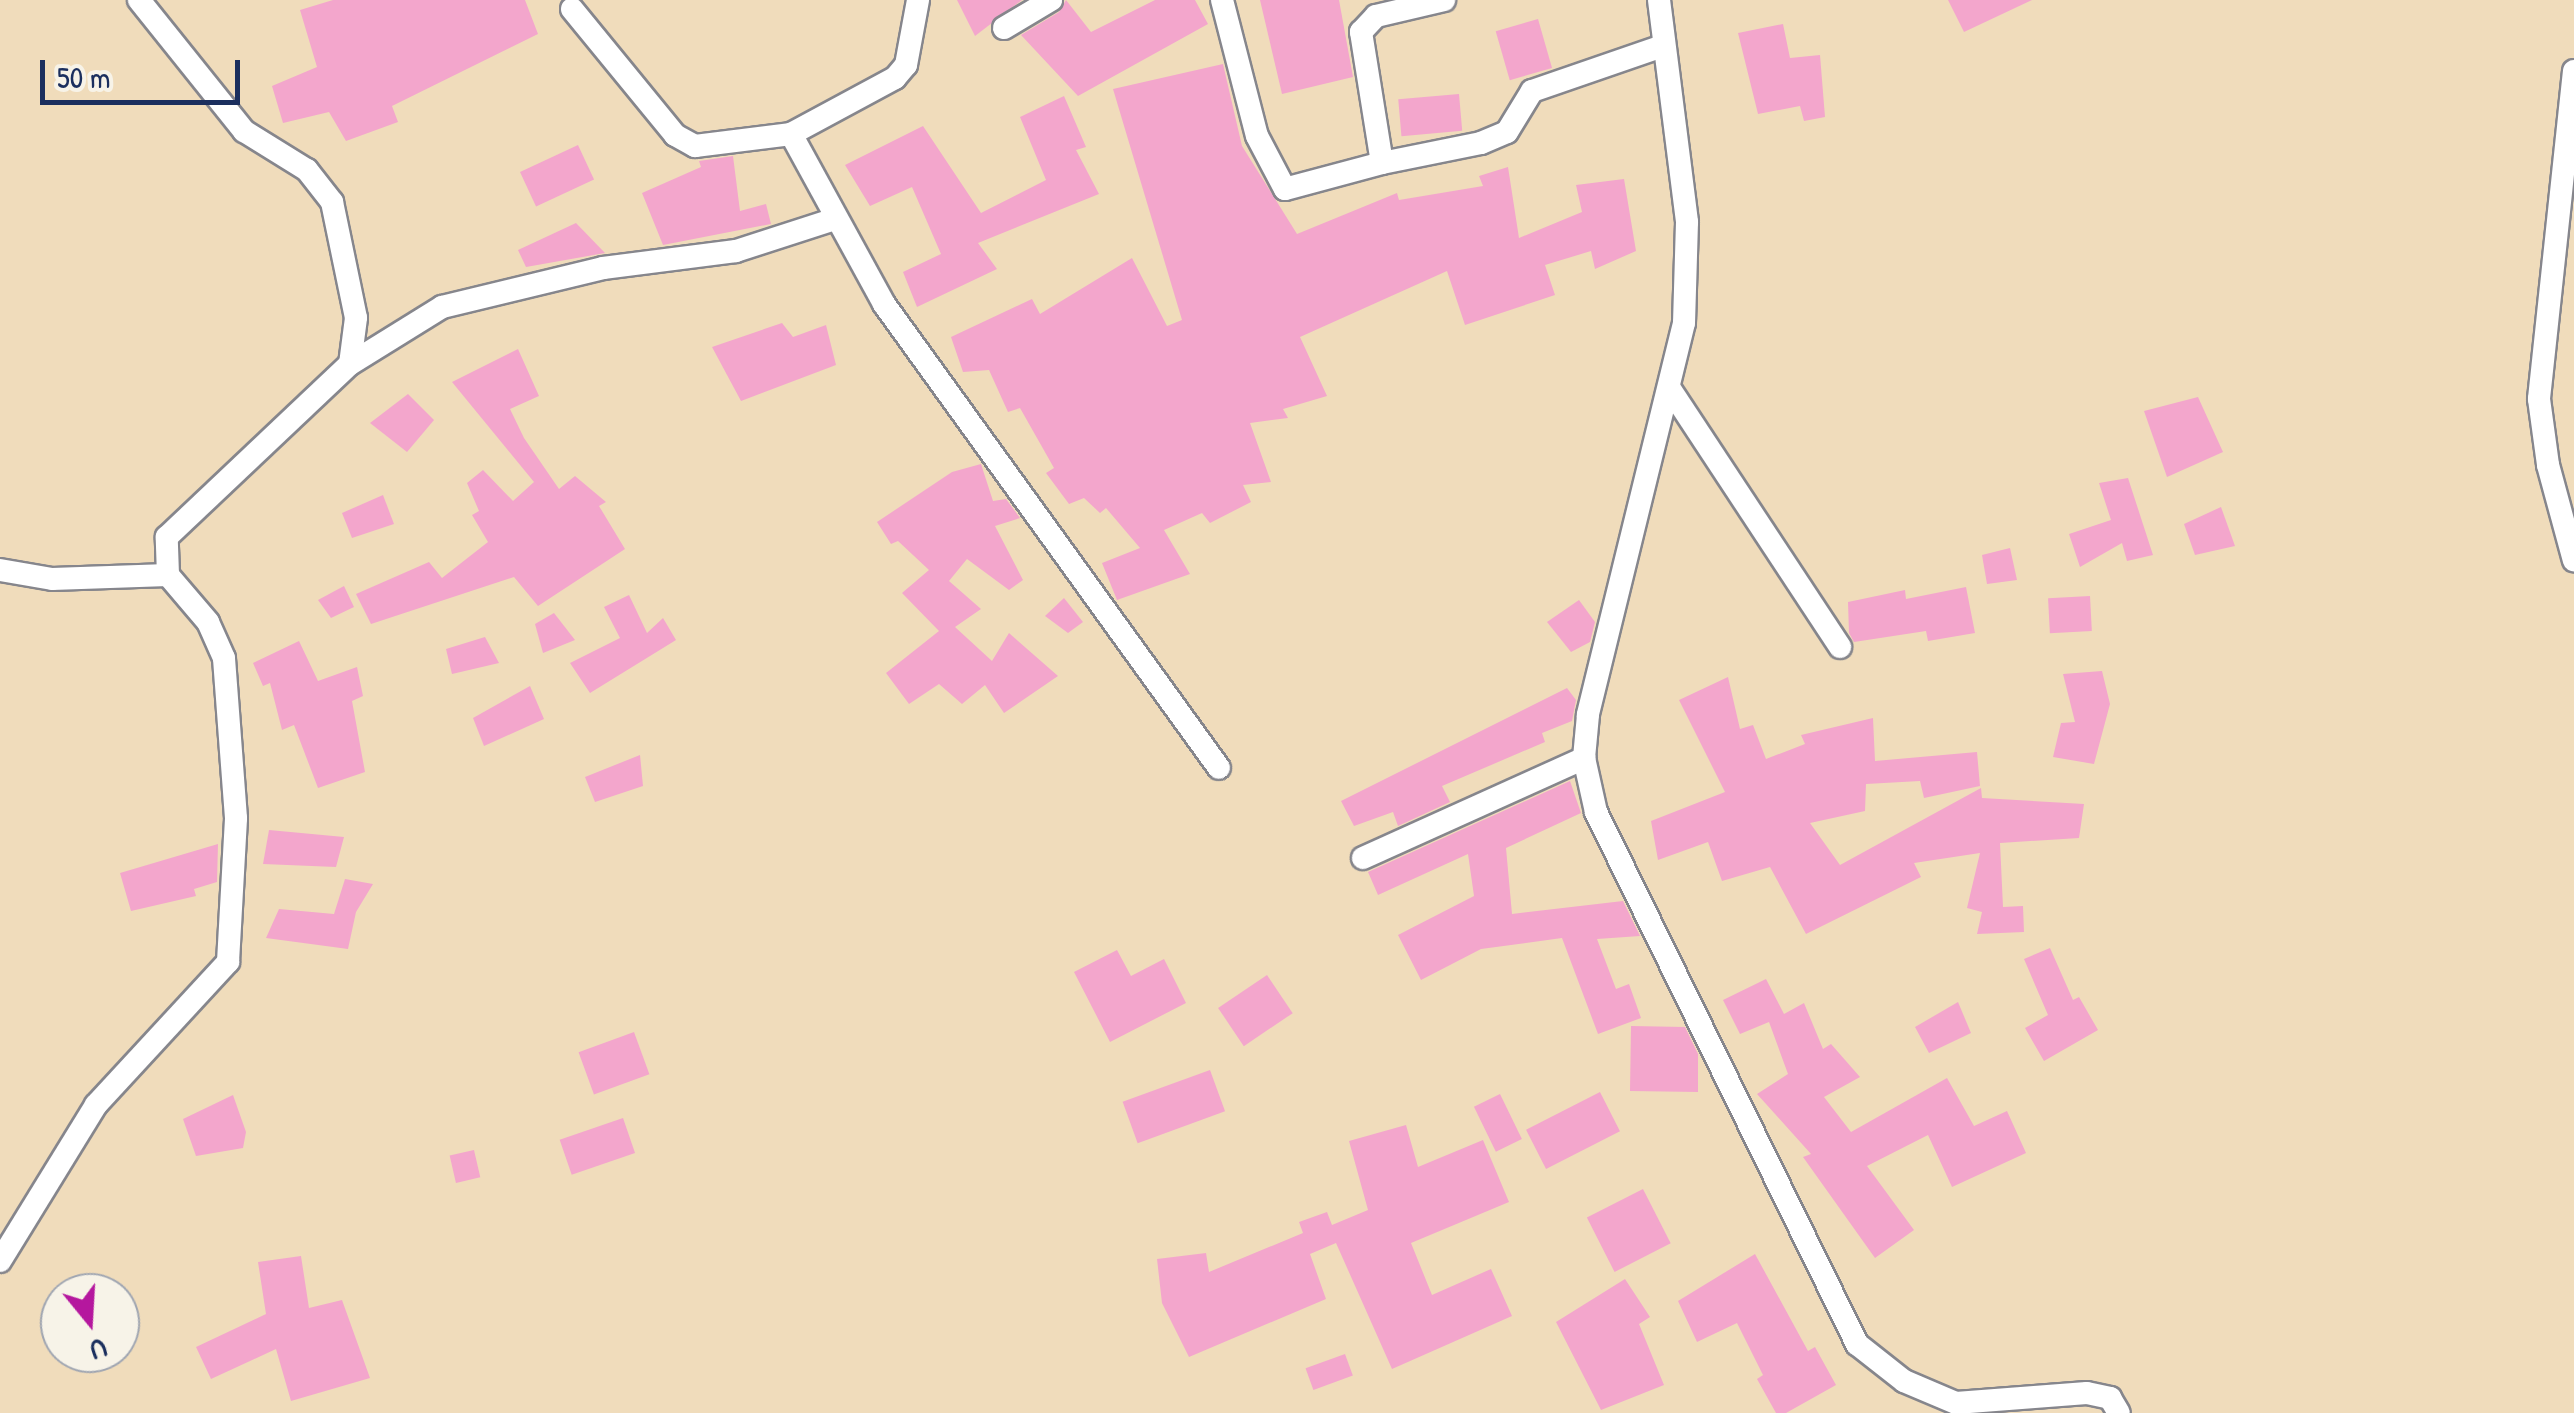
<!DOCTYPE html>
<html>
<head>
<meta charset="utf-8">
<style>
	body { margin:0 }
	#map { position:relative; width:2574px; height:1413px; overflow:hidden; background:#f0dcbb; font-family:"Patrick Hand",sans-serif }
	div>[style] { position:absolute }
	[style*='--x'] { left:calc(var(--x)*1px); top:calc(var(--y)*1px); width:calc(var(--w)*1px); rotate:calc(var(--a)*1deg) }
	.building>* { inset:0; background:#f3a6cc; transform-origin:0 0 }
	.roads { filter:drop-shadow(2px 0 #86868c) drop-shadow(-2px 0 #86868c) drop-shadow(0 2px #86868c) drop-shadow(0 -2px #86868c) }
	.street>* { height:22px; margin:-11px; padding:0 11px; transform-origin:11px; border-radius:11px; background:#fff }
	span { translate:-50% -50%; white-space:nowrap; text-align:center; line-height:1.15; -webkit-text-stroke:8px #f7f3e8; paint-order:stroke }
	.north { position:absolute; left:40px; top:1273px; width:100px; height:100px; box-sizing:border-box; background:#f7f3e8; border:2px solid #9fa5b1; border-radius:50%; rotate:162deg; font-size:28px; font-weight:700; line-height:40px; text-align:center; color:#1b2f5e }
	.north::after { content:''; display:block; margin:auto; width:35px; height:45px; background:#b5179e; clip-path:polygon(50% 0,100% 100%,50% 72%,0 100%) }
	.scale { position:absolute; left:40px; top:60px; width:200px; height:45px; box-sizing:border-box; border:5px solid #1b2f5e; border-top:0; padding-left:12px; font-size:30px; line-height:35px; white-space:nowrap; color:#1b2f5e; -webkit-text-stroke:8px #f7f3e8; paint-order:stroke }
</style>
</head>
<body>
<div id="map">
	<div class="building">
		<i style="clip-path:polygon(333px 0,525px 0,538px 34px,392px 106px,398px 122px,346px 141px,329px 112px,283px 123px,272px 86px,317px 67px,300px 10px)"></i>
		<i style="clip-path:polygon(957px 0,1022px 0,975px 36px)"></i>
		<i style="clip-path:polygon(1066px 0,1091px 32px,1155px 0,1195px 0,1208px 24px,1078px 96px,1021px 35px,1059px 12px)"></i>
		<i style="clip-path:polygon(1260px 0,1339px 0,1353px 77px,1282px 94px)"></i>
		<i style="clip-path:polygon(1948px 0,2032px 0,1964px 32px)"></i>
		<i style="left:1538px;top:19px;width:51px;height:44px;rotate:74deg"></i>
		<i style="clip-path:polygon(1783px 24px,1790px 58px,1820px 55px,1825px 117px,1804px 121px,1800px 106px,1758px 114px,1738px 33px)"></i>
		<i style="clip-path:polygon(1223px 64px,1242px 146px,1297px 234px,1397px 193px,1399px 200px,1483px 186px,1479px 176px,1508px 167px,1519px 238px,1582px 212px,1576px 185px,1624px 179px,1636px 251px,1595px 269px,1591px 251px,1545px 265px,1555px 295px,1465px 325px,1447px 271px,1300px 337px,1327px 396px,1283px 409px,1288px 418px,1250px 423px,1271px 482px,1243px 485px,1251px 502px,1210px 523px,1202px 513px,1164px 530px,1190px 574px,1117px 600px,1102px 563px,1140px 548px,1106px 508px,1100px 513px,1084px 498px,1069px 504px,1046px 473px,1054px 468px,1020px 408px,1008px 412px,989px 370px,963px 372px,951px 337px,1032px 299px,1040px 314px,1132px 258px,1167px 326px,1182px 320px,1113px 89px)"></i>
		<i style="left:1459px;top:94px;width:37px;height:61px;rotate:85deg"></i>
		<i style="clip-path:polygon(1064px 96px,1086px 147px,1076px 150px,1099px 194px,978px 243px,997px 269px,917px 307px,903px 272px,941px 254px,912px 187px,870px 206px,845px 165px,923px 126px,981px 213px,1046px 180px,1020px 117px)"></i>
		<i style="left:578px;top:145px;width:38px;height:64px;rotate:65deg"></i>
		<i style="clip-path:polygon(733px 156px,740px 211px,766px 204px,771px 224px,663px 245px,642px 193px,701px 167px,699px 161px)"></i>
		<i style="clip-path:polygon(576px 223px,605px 253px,526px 267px,518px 250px)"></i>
		<i style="clip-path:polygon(782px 323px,793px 337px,826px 325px,836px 365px,741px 401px,712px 347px)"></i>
		<i style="clip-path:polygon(518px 349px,539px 396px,510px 409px,524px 438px,559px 489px,575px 476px,606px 502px,599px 506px,625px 549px,538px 606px,514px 577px,371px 624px,356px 594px,429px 562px,442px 578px,488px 542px,472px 515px,479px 511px,467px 483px,483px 470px,513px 501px,534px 482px,452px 382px)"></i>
		<i style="clip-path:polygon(408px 394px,434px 420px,407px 452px,370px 423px)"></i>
		<i style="clip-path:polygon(2198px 397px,2223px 452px,2167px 477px,2144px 411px)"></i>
		<i style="clip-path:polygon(981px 464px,993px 501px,1006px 499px,1020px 518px,995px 526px,1023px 580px,1009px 590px,967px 559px,949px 581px,981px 609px,955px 627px,992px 661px,1009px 633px,1058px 676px,1004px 713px,985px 685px,962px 704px,939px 684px,909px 704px,886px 673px,939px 631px,902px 593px,929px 570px,898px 541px,891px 544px,877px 522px,952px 472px)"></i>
		<i style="clip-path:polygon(2128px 478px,2153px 555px,2127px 561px,2122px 543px,2080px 567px,2069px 534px,2111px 520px,2099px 483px)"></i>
		<i style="clip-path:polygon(383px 495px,394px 524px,352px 538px,342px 513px)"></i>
		<i style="clip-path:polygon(2221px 507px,2235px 546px,2195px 555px,2184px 524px)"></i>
		<i style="clip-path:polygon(2010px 548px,2017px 580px,1987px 584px,1982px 555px)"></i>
		<i style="clip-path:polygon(344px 586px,354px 607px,331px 618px,318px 600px)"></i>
		<i style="clip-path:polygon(1966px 587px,1975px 633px,1928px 641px,1926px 631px,1854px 642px,1849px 633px,1848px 602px,1905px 590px,1906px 599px)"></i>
		<i style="clip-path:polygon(629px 595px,647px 633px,663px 618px,676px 640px,590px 693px,570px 663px,620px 638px,604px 607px)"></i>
		<i style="left:2090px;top:596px;width:35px;height:42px;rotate:87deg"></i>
		<i style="clip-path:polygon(1064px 598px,1083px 622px,1068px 633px,1045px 616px)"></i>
		<i style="clip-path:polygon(1579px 600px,1595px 622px,1590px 642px,1571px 652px,1547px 622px)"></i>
		<i style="clip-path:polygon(554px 613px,575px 640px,543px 653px,535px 624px)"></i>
		<i style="clip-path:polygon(485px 637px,499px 663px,452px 674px,446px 649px)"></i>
		<i style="clip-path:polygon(299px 641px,318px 681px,357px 667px,363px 696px,352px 701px,365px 772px,318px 788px,294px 725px,282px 730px,270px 683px,263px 686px,253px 663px)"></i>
		<i style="clip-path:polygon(2102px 671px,2110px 704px,2094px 764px,2053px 757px,2061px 723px,2075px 722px,2063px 674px)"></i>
		<i style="clip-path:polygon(1728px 677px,1740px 729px,1753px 725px,1766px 759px,1805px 744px,1801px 735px,1873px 718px,1875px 761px,1977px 752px,1980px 786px,1924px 798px,1920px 781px,1866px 784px,1865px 811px,1810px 823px,1840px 865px,1981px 788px,1982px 798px,2084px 804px,2079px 838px,2000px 843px,2003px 907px,2023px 906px,2024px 932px,1977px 934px,1982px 912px,1967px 908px,1980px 853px,1914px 863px,1921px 877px,1806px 934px,1770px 867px,1722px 881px,1708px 842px,1658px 860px,1651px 821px,1725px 792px,1679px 700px)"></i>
		<i style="clip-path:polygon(530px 686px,544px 719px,484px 746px,473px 718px)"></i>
		<i style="clip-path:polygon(1567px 688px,1576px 700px,1572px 721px,1542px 733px,1545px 742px,1442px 786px,1450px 802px,1398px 826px,1393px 812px,1354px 826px,1341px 801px)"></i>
		<i style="clip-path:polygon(640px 755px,643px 786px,595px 802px,585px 777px)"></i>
		<i style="clip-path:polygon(1570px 781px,1581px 813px,1506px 848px,1512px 914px,1623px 901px,1640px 936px,1597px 939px,1616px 989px,1629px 984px,1641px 1018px,1598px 1034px,1562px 938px,1481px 949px,1421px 980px,1398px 935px,1474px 896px,1468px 854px,1378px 895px,1368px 872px)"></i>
		<i style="clip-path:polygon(269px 830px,344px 837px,336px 867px,263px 864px)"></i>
		<i style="clip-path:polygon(218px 844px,217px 882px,194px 889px,196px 896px,131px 911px,120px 873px)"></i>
		<i style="clip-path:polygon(345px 879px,373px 884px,356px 912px,348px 949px,266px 938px,279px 909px,334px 914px)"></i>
		<i style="clip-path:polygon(2050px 948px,2073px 1000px,2079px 997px,2098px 1030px,2044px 1061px,2025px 1028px,2048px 1015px,2024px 959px)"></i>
		<i style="clip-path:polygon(1117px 950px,1131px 976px,1164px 959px,1186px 1003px,1110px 1042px,1074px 972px)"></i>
		<i style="left:1267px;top:975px;width:46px;height:59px;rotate:56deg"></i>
		<i style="clip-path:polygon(1766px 979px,1784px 1014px,1804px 1003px,1823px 1049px,1831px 1044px,1860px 1077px,1824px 1097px,1851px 1132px,1947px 1078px,1974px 1126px,2007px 1111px,2026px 1153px,1952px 1187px,1928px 1135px,1867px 1166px,1914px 1230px,1875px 1258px,1803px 1157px,1811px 1154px,1757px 1094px,1788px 1074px,1769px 1022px,1740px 1034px,1723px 1000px)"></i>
		<i style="clip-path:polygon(1958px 1002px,1971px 1033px,1929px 1053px,1915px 1027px)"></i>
		<i style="clip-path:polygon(1631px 1026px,1685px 1027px,1698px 1054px,1698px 1092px,1630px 1091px)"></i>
		<i style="left:634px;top:1032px;width:45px;height:59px;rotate:70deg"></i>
		<i style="left:1210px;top:1070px;width:44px;height:93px;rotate:70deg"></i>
		<i style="left:1600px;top:1092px;width:44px;height:83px;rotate:63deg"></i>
		<i style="left:1500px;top:1094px;width:50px;height:29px;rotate:64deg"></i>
		<i style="clip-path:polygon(233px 1095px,246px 1132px,243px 1148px,196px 1156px,183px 1119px)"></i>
		<i style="left:623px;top:1118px;width:37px;height:67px;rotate:71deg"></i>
		<i style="clip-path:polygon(1406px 1125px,1418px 1167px,1483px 1140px,1509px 1202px,1411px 1243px,1432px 1295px,1491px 1269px,1512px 1316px,1392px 1369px,1336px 1243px,1310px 1254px,1326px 1299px,1189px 1357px,1162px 1303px,1157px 1259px,1206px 1253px,1209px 1272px,1303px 1233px,1299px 1222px,1327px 1212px,1332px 1225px,1368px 1210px,1349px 1141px)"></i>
		<i style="left:474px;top:1150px;width:28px;height:25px;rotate:77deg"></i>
		<i style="left:1643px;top:1189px;width:61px;height:63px;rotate:63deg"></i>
		<i style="clip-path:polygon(1755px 1254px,1808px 1351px,1815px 1347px,1836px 1385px,1786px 1413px,1776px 1413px,1757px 1379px,1763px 1375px,1737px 1323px,1697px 1342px,1678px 1301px)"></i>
		<i style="clip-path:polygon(301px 1256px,309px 1308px,342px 1300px,370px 1378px,291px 1401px,276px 1349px,211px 1379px,196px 1347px,266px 1314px,258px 1262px)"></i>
		<i style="clip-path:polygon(1625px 1279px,1650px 1317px,1639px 1324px,1664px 1385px,1601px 1410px,1556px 1322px)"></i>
		<i style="left:1345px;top:1354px;width:23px;height:42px;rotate:70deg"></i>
	</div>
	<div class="roads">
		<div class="street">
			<i style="--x:139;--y:0;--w:168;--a:51.3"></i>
			<i style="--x:244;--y:131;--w:74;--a:31.8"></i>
			<i style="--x:307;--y:170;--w:41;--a:52"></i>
			<i style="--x:332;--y:202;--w:118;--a:78.3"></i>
			<i style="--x:356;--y:318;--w:46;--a:97.4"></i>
			<i style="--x:1222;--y:0;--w:140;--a:75.6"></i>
			<i style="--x:1257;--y:136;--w:60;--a:62.2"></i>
			<i style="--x:1285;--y:189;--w:100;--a:-15"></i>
			<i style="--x:1382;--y:163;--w:133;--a:-99.1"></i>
			<i style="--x:1361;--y:32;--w:22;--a:-47"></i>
			<i style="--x:1376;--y:16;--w:70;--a:-13.2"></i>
			<i style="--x:1659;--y:0;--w:224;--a:82.8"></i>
			<i style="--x:1687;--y:222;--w:101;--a:91.7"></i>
			<i style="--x:1684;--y:323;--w:404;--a:103.8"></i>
			<i style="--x:1588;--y:715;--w:43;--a:95.3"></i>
			<i style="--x:1584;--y:758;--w:55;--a:77.5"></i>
			<i style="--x:1596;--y:812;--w:593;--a:63.87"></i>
			<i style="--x:1857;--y:1344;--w:60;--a:38.2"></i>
			<i style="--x:1904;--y:1381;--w:56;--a:22.9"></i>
			<i style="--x:1956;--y:1403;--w:131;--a:-4.4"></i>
			<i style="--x:2087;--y:1393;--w:24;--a:12"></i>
			<i style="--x:2110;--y:1398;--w:17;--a:59"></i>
			<i style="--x:572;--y:9;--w:163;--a:50.7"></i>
			<i style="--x:675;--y:135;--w:23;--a:29"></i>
			<i style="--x:695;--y:146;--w:97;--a:-7.1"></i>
			<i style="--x:791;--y:134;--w:118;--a:-28.3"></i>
			<i style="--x:895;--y:78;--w:17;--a:-50"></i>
			<i style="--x:906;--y:65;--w:66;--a:-79.5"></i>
			<i style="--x:1004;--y:28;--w:55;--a:-30.8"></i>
			<i style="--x:2574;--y:71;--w:330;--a:96.1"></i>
			<i style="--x:2539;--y:399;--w:67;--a:82.2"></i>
			<i style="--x:2548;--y:465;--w:99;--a:74.8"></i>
			<i style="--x:791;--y:134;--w:194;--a:61.3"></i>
			<i style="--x:884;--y:304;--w:572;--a:54.17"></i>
			<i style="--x:1382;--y:163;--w:101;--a:-11.4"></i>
			<i style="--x:1481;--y:143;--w:28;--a:-23"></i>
			<i style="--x:1507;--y:132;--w:48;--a:-58.6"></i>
			<i style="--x:1532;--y:91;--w:139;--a:-19"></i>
			<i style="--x:1670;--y:389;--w:309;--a:56.6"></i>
			<i style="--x:0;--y:570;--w:53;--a:9.8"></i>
			<i style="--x:52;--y:579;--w:116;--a:-2"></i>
			<i style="--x:1363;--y:858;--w:243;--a:-24.3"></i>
			<i style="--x:0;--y:1261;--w:183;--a:-58.4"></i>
			<i style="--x:96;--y:1105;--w:195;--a:-47.3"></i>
			<i style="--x:228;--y:962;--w:144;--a:-86.8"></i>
			<i style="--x:236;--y:818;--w:160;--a:-94.3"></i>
			<i style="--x:224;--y:658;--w:39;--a:-114"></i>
			<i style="--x:208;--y:622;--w:62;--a:-130.4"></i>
			<i style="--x:168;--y:575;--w:38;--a:-92"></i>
			<i style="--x:167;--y:537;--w:252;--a:-43.4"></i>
			<i style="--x:350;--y:364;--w:108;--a:-31.8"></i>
			<i style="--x:442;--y:307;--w:166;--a:-13.6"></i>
			<i style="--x:603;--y:268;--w:134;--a:-7.3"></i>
			<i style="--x:736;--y:251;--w:104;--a:-17.9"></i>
		</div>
	</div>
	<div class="north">U</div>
	<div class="scale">50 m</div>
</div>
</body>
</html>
